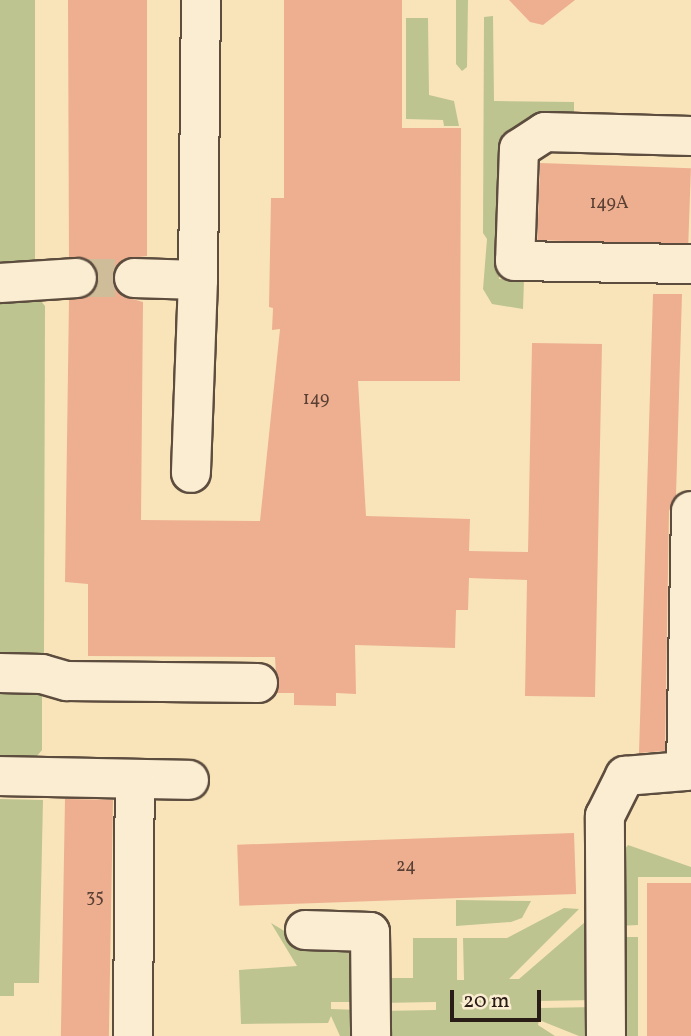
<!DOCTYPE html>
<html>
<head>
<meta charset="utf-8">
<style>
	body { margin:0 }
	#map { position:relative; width:691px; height:1036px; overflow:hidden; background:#f9e4b9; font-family:Vollkorn,serif }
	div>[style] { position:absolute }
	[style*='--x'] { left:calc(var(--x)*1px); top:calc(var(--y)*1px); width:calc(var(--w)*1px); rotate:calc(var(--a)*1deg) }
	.green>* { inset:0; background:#bdc490; transform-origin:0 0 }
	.building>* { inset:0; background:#edaf90; transform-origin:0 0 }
	.minor-tunnel>* { height:38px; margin-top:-19px; transform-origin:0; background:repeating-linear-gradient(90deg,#cfbc98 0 38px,transparent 0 57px) }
	.roads { filter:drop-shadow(2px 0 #5d4d3f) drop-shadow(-2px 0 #5d4d3f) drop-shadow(0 2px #5d4d3f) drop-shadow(0 -2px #5d4d3f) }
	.minor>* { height:38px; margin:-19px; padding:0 19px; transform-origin:19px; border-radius:19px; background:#fbedd2 }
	span { translate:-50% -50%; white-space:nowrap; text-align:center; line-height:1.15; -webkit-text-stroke:5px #fbedd2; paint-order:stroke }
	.number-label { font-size:18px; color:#5a4034 }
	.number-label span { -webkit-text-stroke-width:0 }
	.scale { position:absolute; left:450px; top:990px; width:91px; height:32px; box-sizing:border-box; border:4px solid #291b16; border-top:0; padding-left:9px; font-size:21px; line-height:24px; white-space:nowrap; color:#291b16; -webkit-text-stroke:5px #fbedd2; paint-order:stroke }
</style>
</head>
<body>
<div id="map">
	<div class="green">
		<i style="left:0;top:0;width:35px;height:271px"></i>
		<i style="clip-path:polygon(456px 0,468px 0,467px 67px,462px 71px,456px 64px)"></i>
		<i style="clip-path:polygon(493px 16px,494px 101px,574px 102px,574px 118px,533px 117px,502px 134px,499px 279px,524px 280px,523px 309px,492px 304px,483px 289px,487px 239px,483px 233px,484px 17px)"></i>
		<i style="clip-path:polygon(406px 18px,428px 18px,429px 95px,454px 101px,459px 126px,444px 126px,443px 120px,406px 119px)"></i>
		<i style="clip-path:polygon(0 301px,41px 301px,45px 306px,44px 655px,0 656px)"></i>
		<i style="clip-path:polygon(0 686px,42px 686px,42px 750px,37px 756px,0 756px)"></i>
		<i style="clip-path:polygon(0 799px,43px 800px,39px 983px,14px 983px,14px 996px,0 996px)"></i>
		<i style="clip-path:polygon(628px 845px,691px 867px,691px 877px,638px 877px,638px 925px,617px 926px,624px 850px)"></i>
		<i style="clip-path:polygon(456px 900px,531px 901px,522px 918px,511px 922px,456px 926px)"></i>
		<i style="clip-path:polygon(564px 908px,579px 909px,509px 979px,519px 979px,599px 910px,596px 1000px,538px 1001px,539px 1008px,597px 1007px,596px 1036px,579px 1036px,539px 1020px,538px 1025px,555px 1036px,379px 1036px,380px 1011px,436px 1010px,436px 1002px,379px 1003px,380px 978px,413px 978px,413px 938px,457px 938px,457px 980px,464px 980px,463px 938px,507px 938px)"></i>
		<i style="clip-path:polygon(271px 923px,308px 945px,348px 949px,354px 955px,359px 1002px,331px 1002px,331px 1009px,359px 1010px,360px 1036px,340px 1036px,331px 1016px,328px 1023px,241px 1024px,239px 970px,297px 966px)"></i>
		<i style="left:618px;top:937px;width:20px;height:99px"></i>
	</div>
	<div class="building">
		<i style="clip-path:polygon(68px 0,147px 0,147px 256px,123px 259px,112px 278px,122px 296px,143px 302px,141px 520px,260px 521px,280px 329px,272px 330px,273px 308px,269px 307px,271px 198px,284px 198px,284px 0,402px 0,402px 128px,461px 128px,460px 381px,358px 381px,366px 516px,470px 519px,469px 551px,528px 552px,532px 343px,602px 344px,595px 697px,525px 696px,527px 580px,469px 578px,468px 610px,456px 610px,455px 648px,355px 645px,356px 694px,336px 693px,336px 706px,294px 705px,294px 693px,277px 693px,275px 657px,88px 656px,88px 584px,65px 582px,69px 300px,90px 296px,99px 277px,87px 259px,69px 257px)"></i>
		<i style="clip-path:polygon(509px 0,575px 0,543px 25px,530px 22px)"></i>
		<i style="left:540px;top:163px;width:151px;height:77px;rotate:2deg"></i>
		<i style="clip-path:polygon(653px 294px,682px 294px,676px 496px,669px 511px,665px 751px,639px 753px)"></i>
		<i style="left:65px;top:799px;width:48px;height:237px;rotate:1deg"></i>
		<i style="left:574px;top:833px;width:61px;height:337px;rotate:88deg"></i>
		<i style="left:647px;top:883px;width:44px;height:153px"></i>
	</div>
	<div class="minor-tunnel">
		<i style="--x:77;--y:278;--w:57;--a:0"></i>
	</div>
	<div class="roads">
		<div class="minor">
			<i style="--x:691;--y:136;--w:146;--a:-178.4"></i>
			<i style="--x:545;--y:132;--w:31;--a:147"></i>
			<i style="--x:519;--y:149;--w:112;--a:92"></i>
			<i style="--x:515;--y:261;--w:176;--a:1"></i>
			<i style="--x:134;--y:278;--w:64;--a:1.8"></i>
			<i style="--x:198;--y:280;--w:193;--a:92.1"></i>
			<i style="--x:198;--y:280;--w:280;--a:-89.4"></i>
			<i style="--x:0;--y:283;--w:77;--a:-3.7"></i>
			<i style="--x:0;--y:673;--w:42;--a:1.4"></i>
			<i style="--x:42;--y:674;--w:26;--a:16"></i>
			<i style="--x:67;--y:681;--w:191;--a:0.6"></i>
			<i style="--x:0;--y:776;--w:189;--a:1.2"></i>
			<i style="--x:305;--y:930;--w:65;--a:1.8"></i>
			<i style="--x:370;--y:932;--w:104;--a:89.4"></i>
			<i style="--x:133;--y:1036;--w:256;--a:-89.6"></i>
			<i style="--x:606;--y:1036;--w:220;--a:-90.3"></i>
			<i style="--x:605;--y:816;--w:45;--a:-63.4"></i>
			<i style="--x:625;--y:776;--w:61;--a:-4.7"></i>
			<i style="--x:686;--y:771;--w:260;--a:-88.9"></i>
		</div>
	</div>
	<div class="number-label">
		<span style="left:609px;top:204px">149А</span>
		<span style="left:316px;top:400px">149</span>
		<span style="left:406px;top:867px">24</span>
		<span style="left:95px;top:898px">35</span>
	</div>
	<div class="scale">20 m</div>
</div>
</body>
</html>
